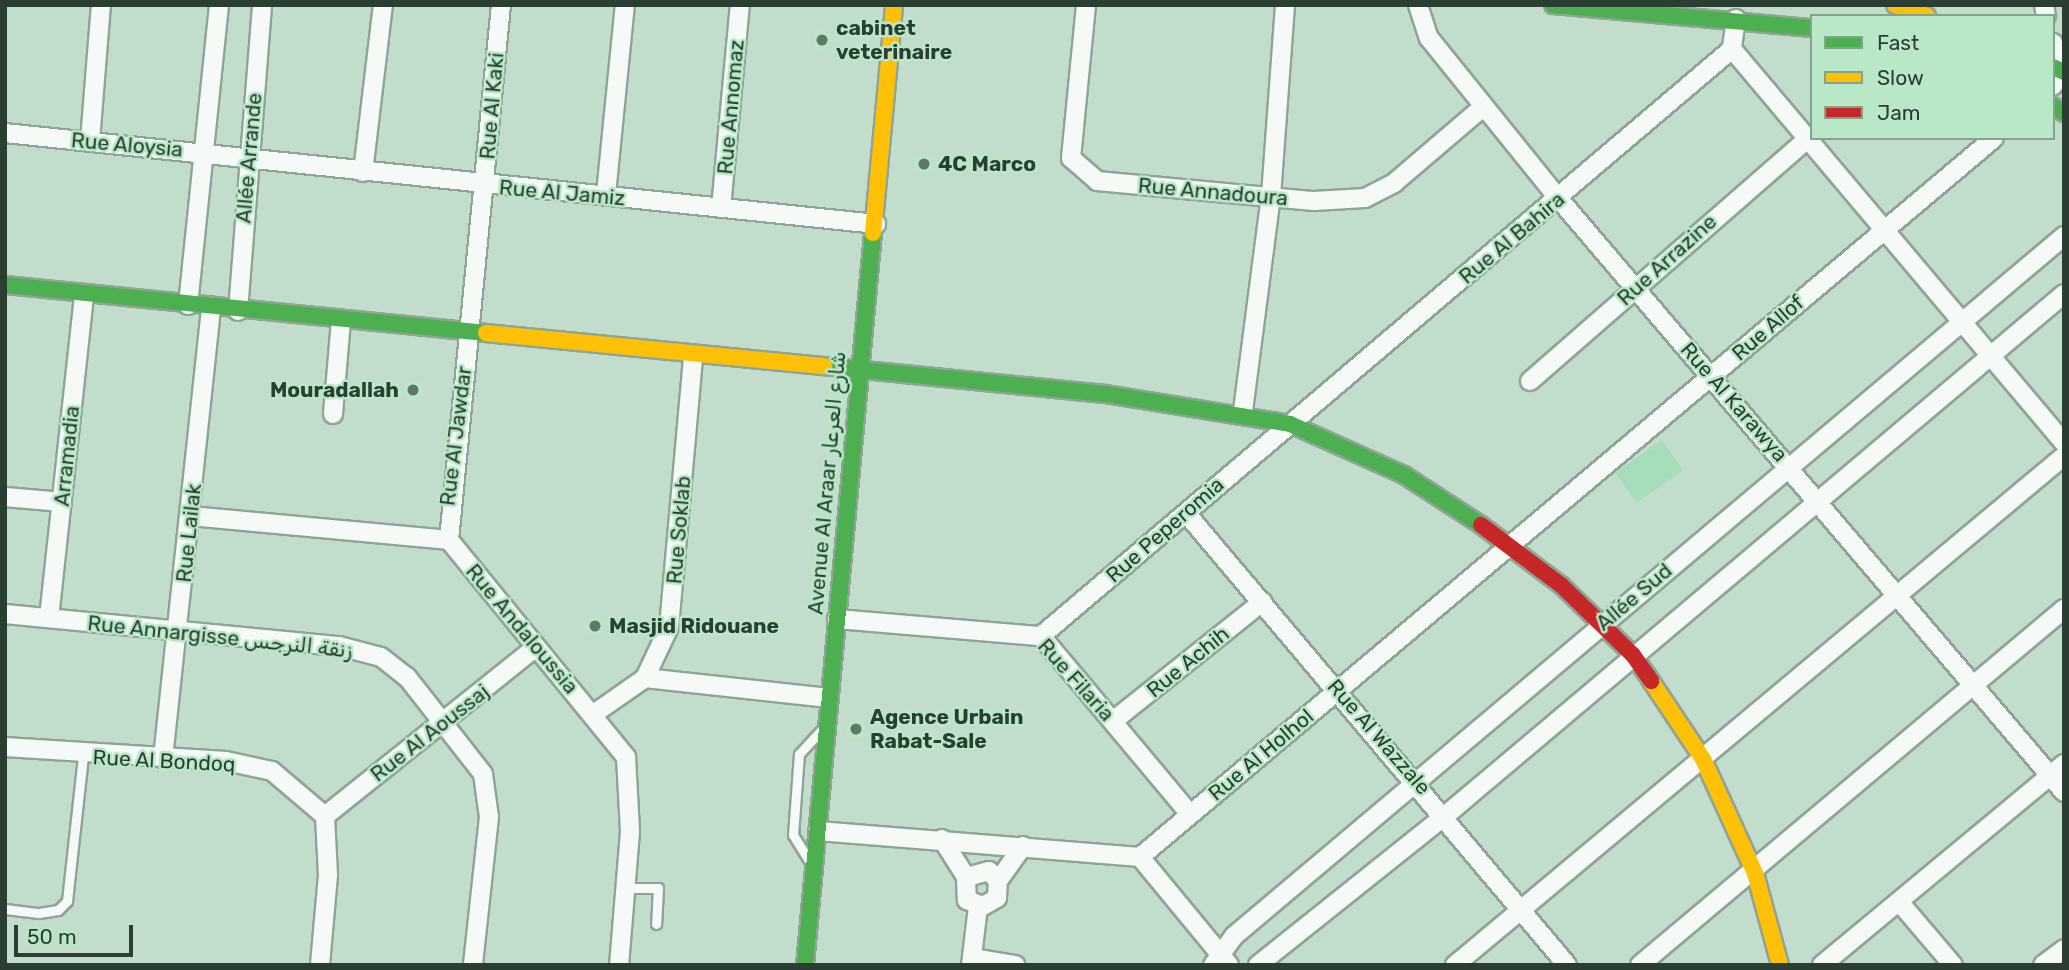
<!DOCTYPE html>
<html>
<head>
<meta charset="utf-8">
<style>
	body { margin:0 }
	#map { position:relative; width:2069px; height:970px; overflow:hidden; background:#c3ddcc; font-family:Rubik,Vazirmatn,sans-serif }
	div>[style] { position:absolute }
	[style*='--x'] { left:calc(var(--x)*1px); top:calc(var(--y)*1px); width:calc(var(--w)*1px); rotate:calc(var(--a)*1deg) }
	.green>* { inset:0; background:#a6debb; transform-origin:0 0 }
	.roads { filter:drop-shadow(2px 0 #8fa497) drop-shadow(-2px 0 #8fa497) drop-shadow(0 2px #8fa497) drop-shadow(0 -2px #8fa497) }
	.lane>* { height:9px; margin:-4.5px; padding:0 4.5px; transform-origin:4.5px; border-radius:4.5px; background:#f6faf7 }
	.street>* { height:18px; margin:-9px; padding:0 9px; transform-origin:9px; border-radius:9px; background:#f6faf7 }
	.fast>* { height:16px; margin:-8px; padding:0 8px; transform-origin:8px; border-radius:8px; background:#4caf50 }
	.slow>* { height:16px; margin:-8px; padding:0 8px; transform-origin:8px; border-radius:8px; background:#ffc107 }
	.jam>* { height:16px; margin:-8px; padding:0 8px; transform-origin:8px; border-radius:8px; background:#c62828 }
	.dots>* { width:19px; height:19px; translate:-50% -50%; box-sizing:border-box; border:4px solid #b8e8c8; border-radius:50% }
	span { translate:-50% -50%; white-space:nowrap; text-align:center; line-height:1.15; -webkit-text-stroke:5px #b8e8c8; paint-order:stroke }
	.poi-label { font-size:21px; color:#2b3e32; font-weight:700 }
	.left { translate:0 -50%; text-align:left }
	.right { translate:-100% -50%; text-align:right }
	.street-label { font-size:21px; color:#2b3e32 }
	.frame { position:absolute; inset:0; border:7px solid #2b3e32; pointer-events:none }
	.legend { position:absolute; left:1810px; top:14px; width:245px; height:126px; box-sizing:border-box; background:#b8e8c8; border:2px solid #80a48c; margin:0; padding:9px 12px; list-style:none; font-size:21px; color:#2b3e32 }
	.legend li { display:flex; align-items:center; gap:14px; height:35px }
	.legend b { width:35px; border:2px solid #80a48c }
	.scale { position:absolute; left:14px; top:925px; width:119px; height:32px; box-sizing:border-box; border:4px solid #2b3e32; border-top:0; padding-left:9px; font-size:21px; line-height:24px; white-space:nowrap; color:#2b3e32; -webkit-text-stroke:5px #b8e8c8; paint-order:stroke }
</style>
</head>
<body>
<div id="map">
	<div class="green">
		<i style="left:1662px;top:440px;width:37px;height:57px;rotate:55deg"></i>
	</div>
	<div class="roads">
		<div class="lane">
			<i style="--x:810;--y:862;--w:32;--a:-122"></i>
			<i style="--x:793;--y:835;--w:81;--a:-85.8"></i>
			<i style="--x:799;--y:754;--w:35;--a:-47"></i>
			<i style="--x:626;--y:888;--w:32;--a:0"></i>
			<i style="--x:658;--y:888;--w:36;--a:93"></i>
			<i style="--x:5;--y:909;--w:34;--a:7"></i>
			<i style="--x:39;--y:913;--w:19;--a:-9"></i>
			<i style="--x:58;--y:910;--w:13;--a:-45"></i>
			<i style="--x:67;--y:901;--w:145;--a:-83.7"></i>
		</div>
		<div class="street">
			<i style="--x:1086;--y:5;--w:154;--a:95.6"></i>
			<i style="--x:1071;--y:158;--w:35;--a:41"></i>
			<i style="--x:1097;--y:181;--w:218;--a:5.3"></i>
			<i style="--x:1314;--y:201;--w:51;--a:-3.4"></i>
			<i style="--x:1365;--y:198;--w:33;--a:-27"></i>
			<i style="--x:1394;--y:183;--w:118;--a:-40.5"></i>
			<i style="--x:1418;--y:5;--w:35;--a:72"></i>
			<i style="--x:1429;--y:38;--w:207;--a:51.1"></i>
			<i style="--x:1559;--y:199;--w:779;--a:49.58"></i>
			<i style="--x:2044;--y:5;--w:11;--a:80"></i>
			<i style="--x:1736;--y:19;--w:30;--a:98"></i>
			<i style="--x:1732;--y:49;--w:515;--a:49.88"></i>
			<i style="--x:2053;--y:43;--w:28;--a:75"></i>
			<i style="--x:2060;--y:70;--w:17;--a:114"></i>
			<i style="--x:5;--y:133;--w:876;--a:5.96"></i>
			<i style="--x:90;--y:141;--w:136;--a:-85.4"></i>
			<i style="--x:363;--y:172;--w:168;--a:-83.2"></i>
			<i style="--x:606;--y:194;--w:190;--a:-84.3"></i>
			<i style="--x:721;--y:208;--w:204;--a:-84.7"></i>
			<i style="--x:188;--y:305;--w:302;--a:-84.1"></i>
			<i style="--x:238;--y:311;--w:307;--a:-85.5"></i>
			<i style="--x:1530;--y:381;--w:366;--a:-41.1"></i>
			<i style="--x:1243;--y:411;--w:217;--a:-82.6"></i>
			<i style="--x:1271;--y:196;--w:192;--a:-85.8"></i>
			<i style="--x:333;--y:414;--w:94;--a:-85.1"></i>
			<i style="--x:5;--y:497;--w:57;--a:5"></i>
			<i style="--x:1186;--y:513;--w:591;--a:49.87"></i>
			<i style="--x:191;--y:516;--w:259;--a:5.3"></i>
			<i style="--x:449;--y:540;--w:280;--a:50.8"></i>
			<i style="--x:626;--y:757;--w:75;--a:86.9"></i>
			<i style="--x:630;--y:832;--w:133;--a:94.7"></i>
			<i style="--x:449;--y:540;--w:538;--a:-84.45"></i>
			<i style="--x:5;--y:614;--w:336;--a:5.5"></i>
			<i style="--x:339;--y:646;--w:43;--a:14.7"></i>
			<i style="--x:381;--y:657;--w:33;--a:38"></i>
			<i style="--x:407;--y:677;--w:123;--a:51.9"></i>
			<i style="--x:483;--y:774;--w:43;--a:82.1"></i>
			<i style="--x:489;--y:817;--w:149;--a:96.2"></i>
			<i style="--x:49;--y:618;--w:326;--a:-83.8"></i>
			<i style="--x:837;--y:619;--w:205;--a:4.8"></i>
			<i style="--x:1041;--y:636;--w:232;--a:50.1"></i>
			<i style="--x:1041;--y:636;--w:907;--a:-40.35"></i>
			<i style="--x:645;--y:678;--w:185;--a:6.2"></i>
			<i style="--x:595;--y:713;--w:61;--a:-35"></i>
			<i style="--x:645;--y:678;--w:56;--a:-64.8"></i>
			<i style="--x:669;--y:627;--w:271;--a:-84.9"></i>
			<i style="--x:1113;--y:721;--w:191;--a:-38.6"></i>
			<i style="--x:5;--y:747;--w:221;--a:3.6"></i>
			<i style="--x:226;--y:761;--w:47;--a:12.3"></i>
			<i style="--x:272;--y:771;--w:70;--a:40.3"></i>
			<i style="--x:325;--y:816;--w:59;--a:87.1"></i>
			<i style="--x:328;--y:875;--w:90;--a:95.1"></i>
			<i style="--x:163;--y:758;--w:454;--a:-83.9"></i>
			<i style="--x:325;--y:816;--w:269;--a:-38.7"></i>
			<i style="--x:818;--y:831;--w:323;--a:4.6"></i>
			<i style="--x:1140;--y:857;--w:140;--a:50.5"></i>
			<i style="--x:942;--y:839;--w:45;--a:57.7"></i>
			<i style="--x:966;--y:877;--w:23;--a:88"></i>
			<i style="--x:967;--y:900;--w:17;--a:21"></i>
			<i style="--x:983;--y:906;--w:16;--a:-30"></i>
			<i style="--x:997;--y:898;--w:17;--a:-87"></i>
			<i style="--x:998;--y:881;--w:13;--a:-132"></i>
			<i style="--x:989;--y:871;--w:24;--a:165"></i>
			<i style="--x:1140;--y:857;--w:1116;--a:-40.09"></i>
			<i style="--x:998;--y:881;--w:43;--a:-54.5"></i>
			<i style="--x:1901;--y:904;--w:80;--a:49.6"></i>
			<i style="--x:972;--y:958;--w:44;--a:9.2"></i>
			<i style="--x:971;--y:965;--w:59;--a:-83.2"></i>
			<i style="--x:1213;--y:965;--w:36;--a:-54"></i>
			<i style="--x:1234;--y:936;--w:1086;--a:-40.14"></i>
			<i style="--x:1258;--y:965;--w:241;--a:-38.6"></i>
			<i style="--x:1446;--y:815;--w:808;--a:-40.13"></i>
			<i style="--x:1455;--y:965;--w:794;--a:-39.89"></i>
			<i style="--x:1640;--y:965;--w:554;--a:-40.02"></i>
			<i style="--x:1822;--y:965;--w:315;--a:-39.7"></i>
			<i style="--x:2043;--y:965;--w:26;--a:-37"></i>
		</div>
		<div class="fast">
			<i style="--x:1553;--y:5;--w:260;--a:5.1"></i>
			<i style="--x:2053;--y:67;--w:12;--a:24"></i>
			<i style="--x:2053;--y:106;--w:13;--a:32"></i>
			<i style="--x:5;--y:285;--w:483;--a:5.7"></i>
			<i style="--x:824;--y:366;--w:282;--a:5.7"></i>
			<i style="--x:1105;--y:394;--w:187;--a:9.2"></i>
			<i style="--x:1290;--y:424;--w:125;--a:24.1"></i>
			<i style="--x:1404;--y:475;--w:92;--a:33"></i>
			<i style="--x:805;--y:965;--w:735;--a:-84.69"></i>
		</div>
		<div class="slow">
			<i style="--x:1895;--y:5;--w:34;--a:19"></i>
			<i style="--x:873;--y:233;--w:229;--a:-84.7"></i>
			<i style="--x:486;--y:333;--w:340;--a:5.6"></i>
			<i style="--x:1651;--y:681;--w:94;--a:56.3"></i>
			<i style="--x:1703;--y:759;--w:125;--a:65.5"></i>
			<i style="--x:1755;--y:873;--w:95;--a:74.8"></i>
		</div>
		<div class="jam">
			<i style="--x:1481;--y:525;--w:100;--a:36.9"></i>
			<i style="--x:1561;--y:585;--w:100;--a:44.2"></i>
			<i style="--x:1633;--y:655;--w:32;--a:55"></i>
		</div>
	</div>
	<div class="dots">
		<i style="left:822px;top:40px;background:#607668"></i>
		<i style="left:924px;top:164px;background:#607668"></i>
		<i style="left:413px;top:390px;background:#607668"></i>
		<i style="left:595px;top:626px;background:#607668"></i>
		<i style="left:856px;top:729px;background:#607668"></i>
	</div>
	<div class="poi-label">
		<span class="left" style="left:836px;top:40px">cabinet<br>veterinaire</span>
		<span class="left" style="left:938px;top:164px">4C Marco</span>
		<span class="right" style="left:399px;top:390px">Mouradallah</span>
		<span class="left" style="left:609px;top:626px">Masjid Ridouane</span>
		<span class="left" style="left:870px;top:729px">Agence Urbain<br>Rabat-Sale</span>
	</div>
	<div class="street-label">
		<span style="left:492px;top:106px;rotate:-85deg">Rue Al Kaki</span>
		<span style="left:731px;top:107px;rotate:-85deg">Rue Annomaz</span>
		<span style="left:127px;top:145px;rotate:5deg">Rue Aloysia</span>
		<span style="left:249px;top:158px;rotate:-85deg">Allée Arrande</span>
		<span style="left:1213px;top:192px;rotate:5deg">Rue Annadoura</span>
		<span style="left:562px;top:193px;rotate:5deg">Rue Al Jamiz</span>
		<span style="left:1512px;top:238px;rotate:-40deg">Rue Al Bahira</span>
		<span style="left:1667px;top:260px;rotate:-42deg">Rue Arrazine</span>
		<span style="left:1768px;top:328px;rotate:-41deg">Rue Allof</span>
		<span style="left:1734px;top:402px;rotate:49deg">Rue Al Karawya</span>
		<span style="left:456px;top:436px;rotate:-83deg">Rue Al Jawdar</span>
		<span style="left:67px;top:456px;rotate:-84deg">Arramadia</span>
		<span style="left:827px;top:483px;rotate:-85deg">Avenue Al Araar شارع العرعار</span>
		<span style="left:679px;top:530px;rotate:-85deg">Rue Soklab</span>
		<span style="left:1165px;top:530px;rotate:-41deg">Rue Peperomia</span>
		<span style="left:189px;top:533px;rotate:-84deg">Rue Lailak</span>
		<span style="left:1634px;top:597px;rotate:-40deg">Allée Sud</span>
		<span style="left:522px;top:629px;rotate:50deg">Rue Andaloussia</span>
		<span style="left:220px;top:637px;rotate:6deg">Rue Annargisse زنقة النرجس</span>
		<span style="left:1188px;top:662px;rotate:-39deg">Rue Achih</span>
		<span style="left:1076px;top:680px;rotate:48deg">Rue Filaria</span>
		<span style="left:430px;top:733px;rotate:-38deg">Rue Al Aoussaj</span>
		<span style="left:1379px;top:737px;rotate:49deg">Rue Al Wazzale</span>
		<span style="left:1261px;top:755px;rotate:-40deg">Rue Al Holhol</span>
		<span style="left:164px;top:761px;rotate:3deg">Rue Al Bondoq</span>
	</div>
	<div class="frame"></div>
	<ul class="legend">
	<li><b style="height:9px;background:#4caf50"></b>Fast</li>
	<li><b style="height:9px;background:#ffc107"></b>Slow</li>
	<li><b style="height:9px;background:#c62828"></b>Jam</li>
	</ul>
	<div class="scale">50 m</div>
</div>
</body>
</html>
